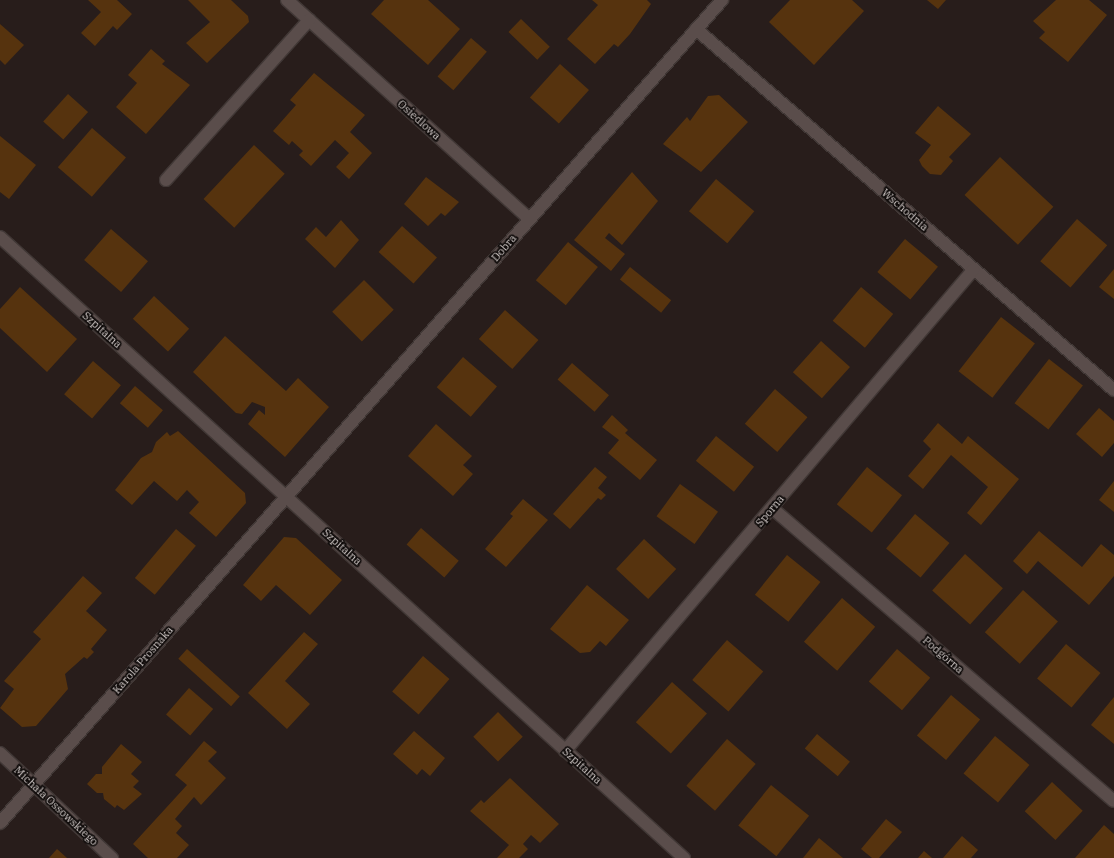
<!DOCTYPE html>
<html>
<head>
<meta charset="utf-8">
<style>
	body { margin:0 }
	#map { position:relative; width:1114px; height:858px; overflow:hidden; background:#281d1b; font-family:"IBM Plex Serif",serif }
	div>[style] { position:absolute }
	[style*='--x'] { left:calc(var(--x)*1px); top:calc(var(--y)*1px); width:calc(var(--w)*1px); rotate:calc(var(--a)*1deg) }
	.building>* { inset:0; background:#56330e; transform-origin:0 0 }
	.roads { filter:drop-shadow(1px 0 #413836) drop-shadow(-1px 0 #413836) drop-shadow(0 1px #413836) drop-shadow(0 -1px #413836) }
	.street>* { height:12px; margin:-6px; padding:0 6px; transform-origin:6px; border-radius:6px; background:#5a4d4b }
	span { translate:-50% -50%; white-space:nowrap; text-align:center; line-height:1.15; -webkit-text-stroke:3.5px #0d0908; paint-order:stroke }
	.street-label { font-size:11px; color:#dad2d0 }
</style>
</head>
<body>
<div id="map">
	<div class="building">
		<i style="clip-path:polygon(88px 0,117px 0,132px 14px,117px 30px,113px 26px,95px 46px,81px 33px,101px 12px)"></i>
		<i style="clip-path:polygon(188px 0,231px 0,248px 16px,249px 22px,207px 63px,186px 43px,210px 22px)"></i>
		<i style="clip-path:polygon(384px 0,428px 0,460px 29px,428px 65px,371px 14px)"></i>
		<i style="clip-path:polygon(592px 0,647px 0,651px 4px,630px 34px,618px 47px,614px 44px,595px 64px,567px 39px,598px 5px)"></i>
		<i style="clip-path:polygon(790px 0,852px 0,864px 11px,814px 65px,769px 22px)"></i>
		<i style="clip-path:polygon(927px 0,946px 0,938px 9px)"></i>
		<i style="clip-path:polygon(1056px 0,1089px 0,1107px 15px,1068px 62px,1039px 38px,1045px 32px,1033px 21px)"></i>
		<i style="left:521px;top:19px;width:40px;height:18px;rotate:44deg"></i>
		<i style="clip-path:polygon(0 24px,24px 45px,5px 65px,0 60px)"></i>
		<i style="left:471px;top:38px;width:21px;height:51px;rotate:41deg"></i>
		<i style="clip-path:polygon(151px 49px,165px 61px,162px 64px,190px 85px,146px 134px,116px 107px,137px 83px,128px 75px)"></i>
		<i style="left:560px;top:64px;width:39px;height:45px;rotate:42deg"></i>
		<i style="clip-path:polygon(314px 73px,365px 115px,350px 132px,372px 153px,349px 179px,336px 167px,349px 153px,335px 140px,311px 166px,299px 155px,303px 151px,292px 141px,289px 145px,273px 131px,296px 105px,290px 100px)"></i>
		<i style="left:68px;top:94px;width:27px;height:37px;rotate:42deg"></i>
		<i style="clip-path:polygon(719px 95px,748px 122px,701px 172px,663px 144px,687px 117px,690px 121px,708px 96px)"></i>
		<i style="clip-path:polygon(938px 106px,971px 134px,949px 157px,953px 161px,941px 175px,930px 174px,922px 166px,919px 160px,931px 145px,915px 133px)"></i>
		<i style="left:92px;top:128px;width:45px;height:52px;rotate:41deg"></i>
		<i style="clip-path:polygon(0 136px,36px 165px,9px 199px,0 192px)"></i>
		<i style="left:254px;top:145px;width:42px;height:74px;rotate:43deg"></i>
		<i style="left:1000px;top:157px;width:73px;height:52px;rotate:43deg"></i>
		<i style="clip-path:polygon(632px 172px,658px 201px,622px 245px,609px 233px,605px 238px,625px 254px,611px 271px,574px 240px)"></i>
		<i style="clip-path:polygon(426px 177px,459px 202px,445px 216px,441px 213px,428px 226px,404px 204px)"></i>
		<i style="left:716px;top:179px;width:50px;height:42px;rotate:40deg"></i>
		<i style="left:1077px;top:219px;width:40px;height:56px;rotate:41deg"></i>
		<i style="clip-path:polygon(341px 220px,359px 240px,335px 268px,305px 239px,316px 227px,326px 237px)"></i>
		<i style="left:402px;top:226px;width:47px;height:35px;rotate:42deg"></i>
		<i style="left:111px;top:229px;width:49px;height:41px;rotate:41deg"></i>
		<i style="left:905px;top:239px;width:43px;height:43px;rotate:40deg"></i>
		<i style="left:568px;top:242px;width:39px;height:50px;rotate:40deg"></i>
		<i style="left:630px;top:267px;width:53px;height:16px;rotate:39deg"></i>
		<i style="clip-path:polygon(1114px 269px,1114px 299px,1099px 287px)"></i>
		<i style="left:364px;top:280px;width:42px;height:45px;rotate:45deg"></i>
		<i style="clip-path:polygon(20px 287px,77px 339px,47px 372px,0 328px,0 309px)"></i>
		<i style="left:861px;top:287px;width:42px;height:44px;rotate:40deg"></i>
		<i style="left:154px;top:296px;width:48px;height:31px;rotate:43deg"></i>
		<i style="left:505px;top:310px;width:45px;height:39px;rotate:42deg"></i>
		<i style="left:1001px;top:317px;width:43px;height:69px;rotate:38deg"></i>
		<i style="clip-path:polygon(225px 336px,286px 391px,298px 378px,329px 407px,285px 457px,248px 424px,259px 410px,265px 415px,265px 407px,252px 402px,242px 414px,236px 413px,193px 372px)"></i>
		<i style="left:821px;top:341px;width:39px;height:42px;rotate:42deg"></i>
		<i style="left:463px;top:357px;width:45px;height:40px;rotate:41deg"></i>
		<i style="left:1049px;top:359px;width:43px;height:56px;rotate:38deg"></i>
		<i style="left:93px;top:361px;width:37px;height:44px;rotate:41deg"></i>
		<i style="left:572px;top:363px;width:49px;height:22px;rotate:41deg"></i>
		<i style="left:135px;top:386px;width:37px;height:23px;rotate:41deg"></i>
		<i style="left:775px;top:389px;width:43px;height:46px;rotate:41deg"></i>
		<i style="clip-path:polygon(1099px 408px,1114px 421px,1114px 443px,1102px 457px,1076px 434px)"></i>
		<i style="clip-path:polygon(612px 415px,628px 430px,625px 433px,657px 460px,640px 480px,608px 453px,619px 440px,602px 427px)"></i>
		<i style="clip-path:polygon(938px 423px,962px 444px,968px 436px,1019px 479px,981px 525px,967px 513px,988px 487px,951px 455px,923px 489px,908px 476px,931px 449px,923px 441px)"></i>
		<i style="clip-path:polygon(436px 424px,472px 456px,463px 465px,473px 474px,453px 496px,408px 456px)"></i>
		<i style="clip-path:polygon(178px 431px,245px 493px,246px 503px,216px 537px,189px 513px,199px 502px,187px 490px,177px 501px,154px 481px,132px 505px,115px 490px,141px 458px,152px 452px,156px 442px,167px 432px,170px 436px)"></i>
		<i style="left:716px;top:436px;width:49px;height:32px;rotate:39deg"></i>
		<i style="clip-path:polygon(595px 467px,607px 477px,598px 488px,606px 495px,601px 500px,598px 498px,570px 529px,553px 514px)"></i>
		<i style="left:867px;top:467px;width:45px;height:48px;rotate:39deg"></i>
		<i style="clip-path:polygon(1114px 481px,1114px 512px,1099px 500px)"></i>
		<i style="left:680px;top:484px;width:47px;height:40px;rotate:36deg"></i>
		<i style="clip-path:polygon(523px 499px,548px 520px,506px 567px,485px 549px,513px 516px,510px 514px)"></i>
		<i style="left:915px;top:514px;width:45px;height:45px;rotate:40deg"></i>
		<i style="left:421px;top:528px;width:50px;height:22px;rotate:41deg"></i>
		<i style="left:176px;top:529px;width:26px;height:64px;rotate:40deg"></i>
		<i style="clip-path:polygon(1039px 531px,1082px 567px,1101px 544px,1114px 555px,1114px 576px,1089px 605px,1038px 561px,1027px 574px,1013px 561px)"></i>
		<i style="clip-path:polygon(284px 537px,296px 538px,342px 580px,310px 615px,276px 585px,261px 601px,243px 585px)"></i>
		<i style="left:644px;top:539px;width:44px;height:41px;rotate:43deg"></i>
		<i style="left:965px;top:554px;width:51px;height:49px;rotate:42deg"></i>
		<i style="left:787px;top:555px;width:43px;height:51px;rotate:39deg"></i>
		<i style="clip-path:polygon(83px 576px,102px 593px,86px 611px,107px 630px,91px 649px,94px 652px,87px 659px,84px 657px,65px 674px,68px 689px,36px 726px,22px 727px,0 708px,14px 689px,4px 681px,41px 639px,33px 632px)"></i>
		<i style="clip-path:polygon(587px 585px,629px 620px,606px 646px,600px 641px,590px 652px,580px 653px,550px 629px)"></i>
		<i style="left:1023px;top:590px;width:47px;height:57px;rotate:42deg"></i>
		<i style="left:842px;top:598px;width:44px;height:58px;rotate:41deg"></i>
		<i style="clip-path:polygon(304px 632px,318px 644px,285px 681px,310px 704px,287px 729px,248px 693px)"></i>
		<i style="left:727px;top:640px;width:48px;height:53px;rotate:41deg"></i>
		<i style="left:1066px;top:644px;width:45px;height:45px;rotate:40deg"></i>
		<i style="left:187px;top:649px;width:71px;height:13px;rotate:42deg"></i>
		<i style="left:897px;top:649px;width:44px;height:43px;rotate:41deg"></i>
		<i style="left:423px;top:656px;width:35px;height:47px;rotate:41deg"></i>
		<i style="left:672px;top:682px;width:47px;height:54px;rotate:42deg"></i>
		<i style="left:189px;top:688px;width:32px;height:35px;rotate:41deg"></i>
		<i style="left:951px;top:695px;width:38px;height:53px;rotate:40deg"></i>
		<i style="clip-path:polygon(1114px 697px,1114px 744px,1091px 725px)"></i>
		<i style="left:498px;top:712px;width:35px;height:35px;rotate:45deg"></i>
		<i style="clip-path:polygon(414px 731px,445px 758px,430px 776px,422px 769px,417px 775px,393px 754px)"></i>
		<i style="left:817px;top:734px;width:43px;height:19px;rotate:40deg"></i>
		<i style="left:995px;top:736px;width:45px;height:49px;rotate:40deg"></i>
		<i style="left:727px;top:739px;width:38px;height:62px;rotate:41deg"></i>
		<i style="clip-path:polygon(204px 741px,217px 752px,208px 761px,226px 778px,201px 805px,194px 797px,175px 819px,182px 826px,176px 833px,189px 845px,177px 858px,148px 858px,133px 844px,187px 785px,175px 775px)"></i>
		<i style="clip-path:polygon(121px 744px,142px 762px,131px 774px,139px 781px,133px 787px,142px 794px,124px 810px,117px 805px,115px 808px,104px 799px,103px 793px,97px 793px,87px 784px,96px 774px,102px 774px,102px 767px)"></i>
		<i style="clip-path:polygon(510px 778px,559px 824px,540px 843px,531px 835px,523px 844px,528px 849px,519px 858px,497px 858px,509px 845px,470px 811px,481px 800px,484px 803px)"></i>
		<i style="left:1052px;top:782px;width:42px;height:40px;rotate:43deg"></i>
		<i style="left:771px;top:785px;width:49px;height:52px;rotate:39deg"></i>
		<i style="clip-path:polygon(886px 819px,902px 832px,879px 858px,872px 858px,861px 849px)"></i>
		<i style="clip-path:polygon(1104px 825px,1114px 834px,1114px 858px,1075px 858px)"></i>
		<i style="clip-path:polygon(962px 836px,978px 850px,971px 858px,943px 858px)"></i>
		<i style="clip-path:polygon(819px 838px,843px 858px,803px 858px)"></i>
		<i style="clip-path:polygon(57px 849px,67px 858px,49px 858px)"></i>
		<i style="clip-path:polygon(924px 851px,932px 858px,918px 858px)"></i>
	</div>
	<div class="roads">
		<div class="street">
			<i style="--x:287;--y:0;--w:326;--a:42.1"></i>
			<i style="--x:696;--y:29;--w:552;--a:40.82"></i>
			<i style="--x:166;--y:180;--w:215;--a:-48.2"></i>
			<i style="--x:0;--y:237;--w:924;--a:42.24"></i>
			<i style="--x:772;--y:508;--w:450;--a:40.6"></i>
			<i style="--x:565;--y:751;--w:631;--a:-49.69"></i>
			<i style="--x:0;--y:753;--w:154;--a:43.2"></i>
			<i style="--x:0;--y:823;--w:1095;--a:-48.74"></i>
		</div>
	</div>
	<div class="street-label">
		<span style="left:419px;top:120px;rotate:42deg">Osiedlowa</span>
		<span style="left:905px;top:210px;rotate:41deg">Wschodnia</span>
		<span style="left:504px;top:248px;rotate:-49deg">Dobra</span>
		<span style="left:102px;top:330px;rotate:42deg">Szpitalna</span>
		<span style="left:770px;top:511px;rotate:-50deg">Sporna</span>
		<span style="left:342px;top:547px;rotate:42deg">Szpitalna</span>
		<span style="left:943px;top:655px;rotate:41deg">Podgórna</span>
		<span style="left:143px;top:660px;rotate:-49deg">Karola Prosnaka</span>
		<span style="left:582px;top:766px;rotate:42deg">Szpitalna</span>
		<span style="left:56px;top:806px;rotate:43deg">Michała Ossowskiego</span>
	</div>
</div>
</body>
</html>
